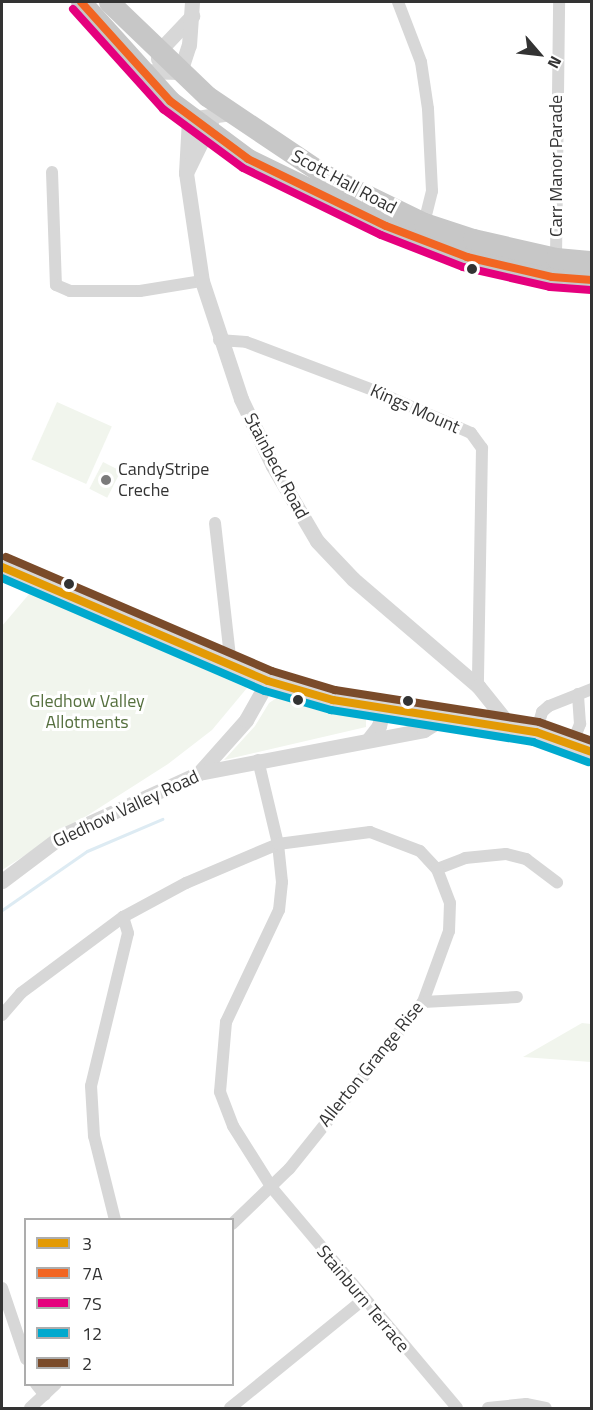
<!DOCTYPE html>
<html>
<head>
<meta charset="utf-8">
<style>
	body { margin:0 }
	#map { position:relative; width:593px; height:1410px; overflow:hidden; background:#fff; font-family:"Titillium Web",sans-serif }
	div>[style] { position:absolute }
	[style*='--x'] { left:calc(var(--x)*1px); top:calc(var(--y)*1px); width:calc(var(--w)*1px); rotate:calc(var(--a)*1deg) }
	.green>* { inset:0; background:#f1f5ed; transform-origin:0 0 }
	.stream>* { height:3px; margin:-1.5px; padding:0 1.5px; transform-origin:1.5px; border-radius:1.5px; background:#ddebf3 }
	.minor>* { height:12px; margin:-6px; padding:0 6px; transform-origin:6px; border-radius:6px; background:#d7d7d7 }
	.tertiary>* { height:15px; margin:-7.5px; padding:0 7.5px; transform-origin:7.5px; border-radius:7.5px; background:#d7d7d7 }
	.trunk>* { height:21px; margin:-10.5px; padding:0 10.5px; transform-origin:10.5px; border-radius:10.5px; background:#c7c7c7 }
	.bus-1>* { height:8px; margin:-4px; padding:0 4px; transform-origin:4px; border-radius:4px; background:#e39a05 }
	.bus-2>* { height:8px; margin:-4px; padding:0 4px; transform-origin:4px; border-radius:4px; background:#f26522 }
	.bus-3>* { height:8px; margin:-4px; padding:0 4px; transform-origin:4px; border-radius:4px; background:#e5007d }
	.bus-4>* { height:8px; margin:-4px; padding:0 4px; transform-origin:4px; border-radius:4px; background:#00a9ce }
	.bus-5>* { height:8px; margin:-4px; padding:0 4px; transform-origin:4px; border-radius:4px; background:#7a4b2a }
	.dots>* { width:16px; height:16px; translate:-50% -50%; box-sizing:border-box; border:3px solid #fff; border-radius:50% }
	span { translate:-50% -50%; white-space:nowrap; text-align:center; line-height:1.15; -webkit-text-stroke:6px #fff; paint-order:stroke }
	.street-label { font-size:18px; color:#333 }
	.poi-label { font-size:18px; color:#333 }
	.left { translate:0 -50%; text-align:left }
	.park-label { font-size:18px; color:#56703f }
	.frame { position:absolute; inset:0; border:3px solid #333; pointer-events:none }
	.legend { position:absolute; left:24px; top:1218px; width:210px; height:168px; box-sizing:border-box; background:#fff; border:2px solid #adadad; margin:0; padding:8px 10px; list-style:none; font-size:18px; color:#333 }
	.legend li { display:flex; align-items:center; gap:12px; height:30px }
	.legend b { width:30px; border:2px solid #adadad }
	.north { position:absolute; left:509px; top:24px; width:60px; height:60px; -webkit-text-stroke:4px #fff; paint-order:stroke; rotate:118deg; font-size:16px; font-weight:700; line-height:24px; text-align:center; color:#333 }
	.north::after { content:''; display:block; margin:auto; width:21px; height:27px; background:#333; clip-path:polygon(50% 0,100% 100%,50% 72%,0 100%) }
</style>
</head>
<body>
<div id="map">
	<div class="green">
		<i style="left:57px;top:402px;width:60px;height:63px;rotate:24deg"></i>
		<i style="left:103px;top:462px;width:20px;height:30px;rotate:27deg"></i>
		<i style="clip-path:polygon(30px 593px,247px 688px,212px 730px,168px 764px,2px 870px,2px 626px)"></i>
		<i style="clip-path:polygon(278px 697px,316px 710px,366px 719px,366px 727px,224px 760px,255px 726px,269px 703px)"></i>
		<i style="clip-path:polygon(582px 1023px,591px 1024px,591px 1062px,523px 1057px)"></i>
	</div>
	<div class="stream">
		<i style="--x:2;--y:910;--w:103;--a:-34.8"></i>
		<i style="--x:87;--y:851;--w:82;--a:-23.1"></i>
	</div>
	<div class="minor">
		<i style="--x:398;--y:2;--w:64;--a:69"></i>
		<i style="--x:421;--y:62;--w:48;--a:81.5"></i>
		<i style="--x:428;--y:109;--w:82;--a:87.2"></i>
		<i style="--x:432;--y:191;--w:33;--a:104"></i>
		<i style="--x:52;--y:172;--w:113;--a:88"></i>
		<i style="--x:56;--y:285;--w:15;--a:23"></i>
		<i style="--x:70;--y:291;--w:70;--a:0"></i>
		<i style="--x:140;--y:291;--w:63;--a:-9.2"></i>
		<i style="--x:556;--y:258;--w:256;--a:-89.3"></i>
		<i style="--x:219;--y:340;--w:27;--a:4"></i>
		<i style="--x:246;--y:342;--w:136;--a:20.7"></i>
		<i style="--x:373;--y:390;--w:107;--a:23.7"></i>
		<i style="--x:471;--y:433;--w:19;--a:54"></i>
		<i style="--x:482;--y:448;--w:238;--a:91"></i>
		<i style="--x:215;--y:523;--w:143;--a:83.6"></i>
		<i style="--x:536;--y:732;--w:21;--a:-73"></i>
		<i style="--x:542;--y:712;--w:9;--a:-41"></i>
		<i style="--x:549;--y:706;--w:46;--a:-21.6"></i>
		<i style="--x:572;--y:744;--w:22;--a:-68"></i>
		<i style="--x:580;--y:724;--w:30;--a:-94"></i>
		<i style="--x:258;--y:760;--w:86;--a:76.6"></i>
		<i style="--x:278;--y:844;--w:38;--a:84"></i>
		<i style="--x:282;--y:882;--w:28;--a:96"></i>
		<i style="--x:279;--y:910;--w:124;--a:115.3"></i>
		<i style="--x:226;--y:1022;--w:70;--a:94.9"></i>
		<i style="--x:220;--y:1092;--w:36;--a:69"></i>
		<i style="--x:233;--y:1126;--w:73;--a:57.8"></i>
		<i style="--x:272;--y:1188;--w:287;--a:49.9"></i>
		<i style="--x:437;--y:869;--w:30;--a:-21"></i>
		<i style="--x:465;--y:858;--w:41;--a:-5.6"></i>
		<i style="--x:506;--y:854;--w:21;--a:14"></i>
		<i style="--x:526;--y:859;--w:39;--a:37"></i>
		<i style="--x:423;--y:1002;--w:94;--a:-3"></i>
		<i style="--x:2;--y:1015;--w:29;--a:-49"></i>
		<i style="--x:21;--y:993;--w:127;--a:-36.7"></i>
		<i style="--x:123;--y:917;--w:72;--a:-28.4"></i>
		<i style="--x:186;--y:883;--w:100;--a:-23"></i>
		<i style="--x:278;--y:844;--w:93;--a:-7.4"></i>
		<i style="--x:370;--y:832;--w:53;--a:20.8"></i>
		<i style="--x:420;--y:851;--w:25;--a:47"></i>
		<i style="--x:437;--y:869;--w:36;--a:69"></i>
		<i style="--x:450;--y:903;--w:28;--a:92"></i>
		<i style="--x:449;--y:931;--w:76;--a:110.1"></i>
		<i style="--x:423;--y:1002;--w:214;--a:128.7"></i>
		<i style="--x:289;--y:1169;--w:79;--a:136"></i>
		<i style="--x:115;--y:1220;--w:87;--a:-104"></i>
		<i style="--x:94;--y:1136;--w:50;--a:-93.4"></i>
		<i style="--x:91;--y:1086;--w:157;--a:-76.4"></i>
		<i style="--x:128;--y:933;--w:17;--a:-107"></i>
		<i style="--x:2;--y:1288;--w:75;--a:71.3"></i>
		<i style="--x:36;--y:1384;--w:14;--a:51"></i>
		<i style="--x:30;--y:1408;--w:35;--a:-43"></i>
		<i style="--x:230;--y:1408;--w:171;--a:-39.1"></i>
		<i style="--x:488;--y:1408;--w:38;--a:-6"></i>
		<i style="--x:526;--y:1404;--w:20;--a:11"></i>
	</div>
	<div class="tertiary">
		<i style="--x:158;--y:59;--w:7;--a:-90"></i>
		<i style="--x:158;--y:52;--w:50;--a:-46.6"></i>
		<i style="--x:139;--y:71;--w:41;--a:1.4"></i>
		<i style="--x:180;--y:72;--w:28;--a:-72"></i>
		<i style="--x:189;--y:45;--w:43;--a:-86"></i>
		<i style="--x:231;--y:113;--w:42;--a:171.9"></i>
		<i style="--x:189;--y:119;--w:54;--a:93.2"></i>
		<i style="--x:186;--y:173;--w:109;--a:81.6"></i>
		<i style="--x:202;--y:281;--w:124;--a:71.7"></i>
		<i style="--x:241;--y:399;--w:74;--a:64.5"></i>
		<i style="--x:273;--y:466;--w:87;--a:59.6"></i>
		<i style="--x:317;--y:541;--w:52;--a:46.5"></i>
		<i style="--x:353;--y:579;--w:165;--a:40.6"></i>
		<i style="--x:478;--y:686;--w:53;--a:51.2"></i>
		<i style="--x:186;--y:173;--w:57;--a:-63.9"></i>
		<i style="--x:2;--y:567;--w:289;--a:23.2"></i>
		<i style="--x:268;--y:681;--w:68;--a:16.3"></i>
		<i style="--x:333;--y:700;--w:206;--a:9"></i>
		<i style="--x:536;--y:732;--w:59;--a:19.7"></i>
		<i style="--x:368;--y:740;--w:18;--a:-52"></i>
		<i style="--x:379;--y:726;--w:18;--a:-77"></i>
		<i style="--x:199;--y:773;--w:71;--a:-48.4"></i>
		<i style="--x:246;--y:720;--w:45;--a:-60.6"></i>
		<i style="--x:2;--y:881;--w:76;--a:-37"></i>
		<i style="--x:63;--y:835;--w:149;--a:-24.5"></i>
		<i style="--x:199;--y:773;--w:229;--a:-10.8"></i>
		<i style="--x:424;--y:730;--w:25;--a:-32"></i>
	</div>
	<div class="trunk">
		<i style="--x:81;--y:2;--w:133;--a:48"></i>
		<i style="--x:170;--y:101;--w:97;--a:36.6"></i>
		<i style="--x:248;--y:159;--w:153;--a:25.9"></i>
		<i style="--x:386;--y:226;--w:87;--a:20.9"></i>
		<i style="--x:467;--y:257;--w:87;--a:13.2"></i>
		<i style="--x:552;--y:277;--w:40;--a:4.3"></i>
		<i style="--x:109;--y:2;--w:136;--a:43.8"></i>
		<i style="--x:207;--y:96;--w:140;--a:33.9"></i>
		<i style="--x:323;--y:174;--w:112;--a:25.9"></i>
		<i style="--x:424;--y:223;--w:52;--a:18.1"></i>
		<i style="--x:473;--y:239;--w:85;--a:12.9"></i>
		<i style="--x:556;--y:258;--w:36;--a:5"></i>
	</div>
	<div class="bus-1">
		<i style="--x:2;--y:567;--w:289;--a:23.2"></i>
		<i style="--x:268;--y:681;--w:68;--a:16.3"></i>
		<i style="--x:333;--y:700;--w:206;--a:9"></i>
		<i style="--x:536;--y:732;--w:59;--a:19.7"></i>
	</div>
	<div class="bus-2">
		<i style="--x:81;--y:2;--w:133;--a:48"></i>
		<i style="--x:170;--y:101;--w:97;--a:36.6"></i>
		<i style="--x:248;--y:159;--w:153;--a:25.9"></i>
		<i style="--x:386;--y:226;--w:87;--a:20.9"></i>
		<i style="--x:467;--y:257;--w:87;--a:13.2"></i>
		<i style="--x:552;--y:277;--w:40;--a:4.3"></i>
	</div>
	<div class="bus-3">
		<i style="--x:73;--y:9;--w:135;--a:48"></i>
		<i style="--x:163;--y:109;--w:99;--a:36.4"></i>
		<i style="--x:243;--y:168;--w:153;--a:25.9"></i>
		<i style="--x:381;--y:235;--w:88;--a:21.3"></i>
		<i style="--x:463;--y:267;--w:89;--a:12.9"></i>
		<i style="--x:550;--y:287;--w:41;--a:4.2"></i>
	</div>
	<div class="bus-4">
		<i style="--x:2;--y:578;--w:286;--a:23.3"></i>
		<i style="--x:265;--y:691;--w:69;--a:16.1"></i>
		<i style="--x:331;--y:710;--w:205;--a:9"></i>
		<i style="--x:533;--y:742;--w:59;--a:20"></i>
	</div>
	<div class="bus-5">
		<i style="--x:6;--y:557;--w:289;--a:23.2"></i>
		<i style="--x:272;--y:671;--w:66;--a:16.8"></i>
		<i style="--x:335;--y:690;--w:206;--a:8.9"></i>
		<i style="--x:539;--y:722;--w:56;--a:19.7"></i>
	</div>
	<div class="dots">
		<i style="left:472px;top:269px;background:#333"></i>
		<i style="left:106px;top:480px;background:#7a7a7a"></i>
		<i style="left:69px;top:584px;background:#333"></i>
		<i style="left:298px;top:700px;background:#333"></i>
		<i style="left:408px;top:701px;background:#333"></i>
	</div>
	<div class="street-label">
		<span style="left:556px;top:166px;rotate:-90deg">Carr Manor Parade</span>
		<span style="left:344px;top:182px;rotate:28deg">Scott Hall Road</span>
		<span style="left:415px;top:409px;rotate:24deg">Kings Mount</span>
		<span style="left:276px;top:466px;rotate:62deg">Stainbeck Road</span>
		<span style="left:126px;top:809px;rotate:-25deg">Gledhow Valley Road</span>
		<span style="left:371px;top:1064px;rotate:-51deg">Allerton Grange Rise</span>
		<span style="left:363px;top:1299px;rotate:50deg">Stainburn Terrace</span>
	</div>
	<div class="poi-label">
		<span class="left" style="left:118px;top:480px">CandyStripe<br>Creche</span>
	</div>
	<div class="park-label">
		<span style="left:87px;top:712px">Gledhow Valley<br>Allotments</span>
	</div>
	<div class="frame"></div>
	<ul class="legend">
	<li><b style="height:8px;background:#e39a05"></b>3</li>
	<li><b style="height:8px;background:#f26522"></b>7A</li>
	<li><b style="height:8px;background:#e5007d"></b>7S</li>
	<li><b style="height:8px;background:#00a9ce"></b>12</li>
	<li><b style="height:8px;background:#7a4b2a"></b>2</li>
	</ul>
	<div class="north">N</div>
</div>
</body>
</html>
